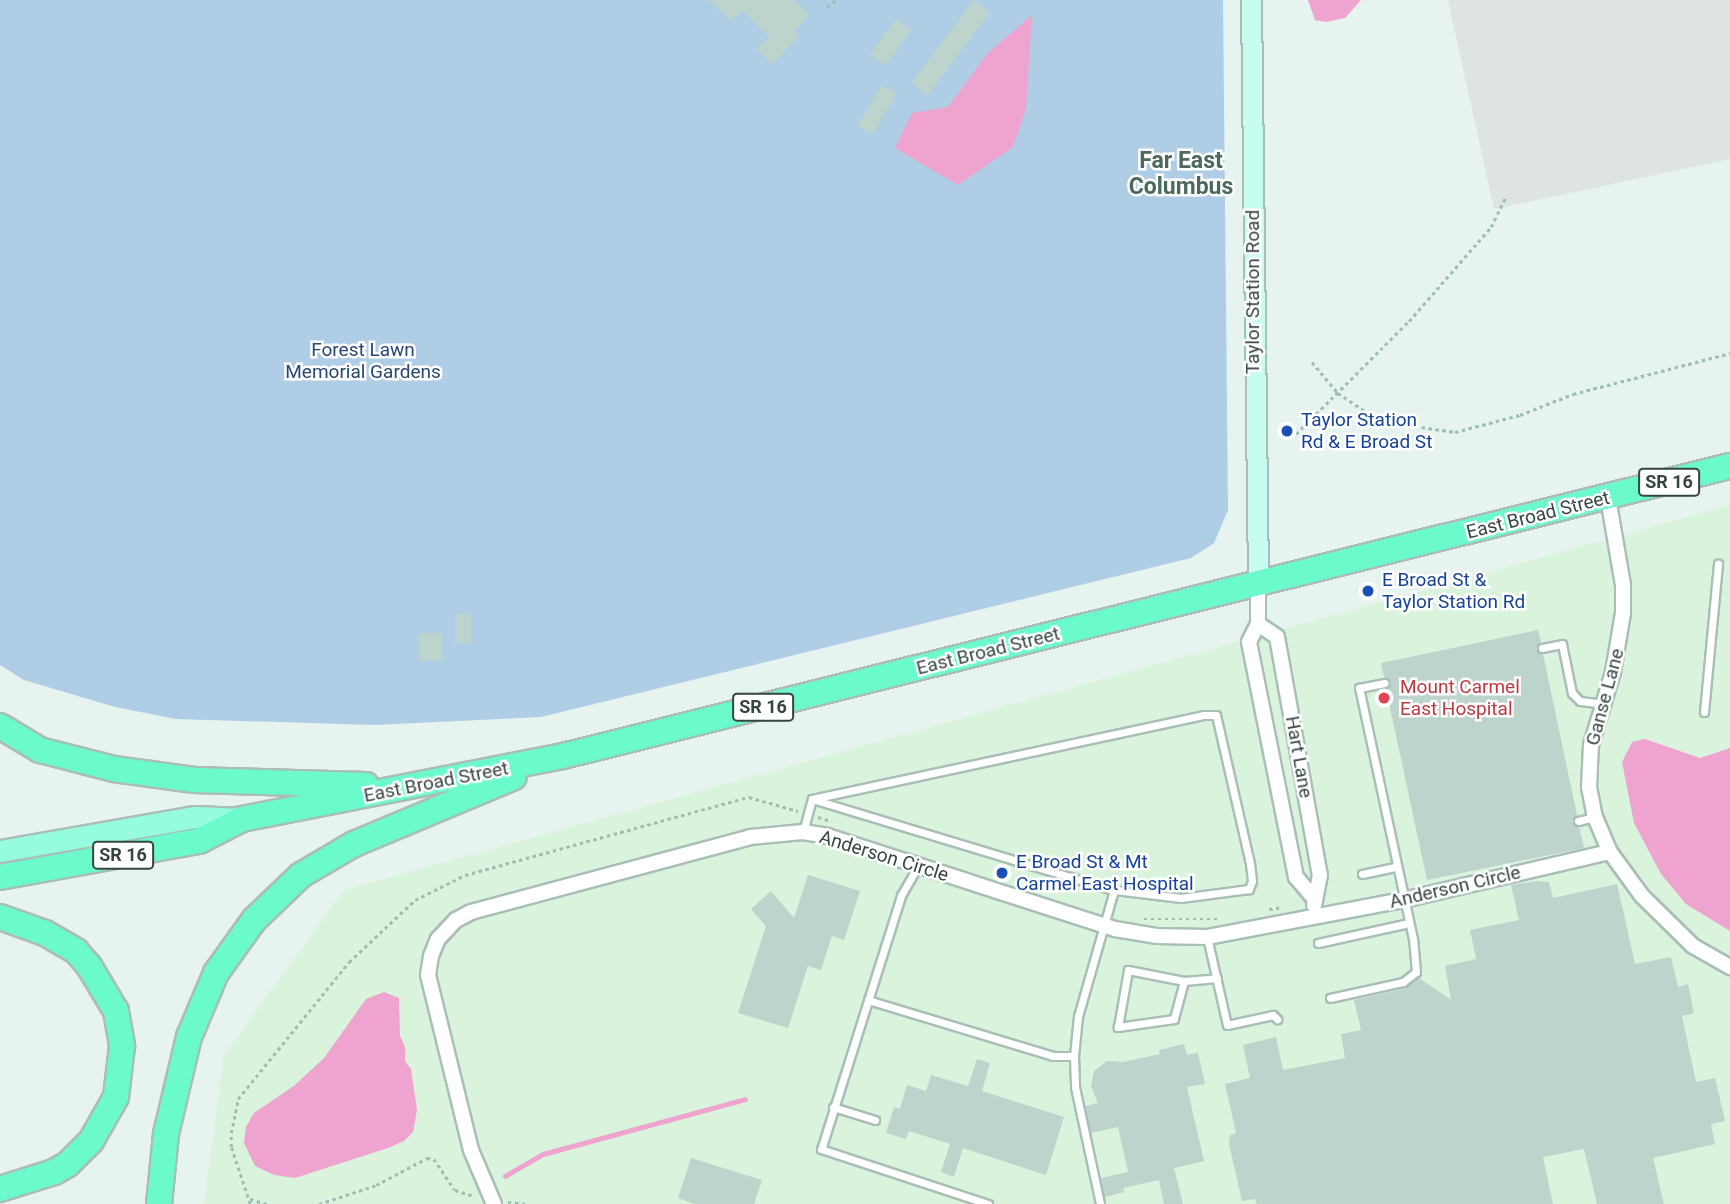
<!DOCTYPE html>
<html>
<head>
<meta charset="utf-8">
<style>
	body { margin:0 }
	#map { position:relative; width:1730px; height:1204px; overflow:hidden; background:#e6f3ef; font-family:Roboto,sans-serif }
	div>[style] { position:absolute }
	[style*='--x'] { left:calc(var(--x)*1px); top:calc(var(--y)*1px); width:calc(var(--w)*1px); rotate:calc(var(--a)*1deg) }
	.medical>* { inset:0; background:#daf3dd }
	.green>* { inset:0; background:#b0cde6 }
	.parking>* { inset:0; background:#dee4e2 }
	.water>* { inset:0; background:#eea4cf }
	.stream>* { height:4.5px; margin:-2.25px; padding:0 2.25px; transform-origin:2.25px; border-radius:2.25px; background:#eea4cf }
	.building>* { inset:0; background:#bcd4cb; transform-origin:0 0 }
	.path>* { height:2.5px; margin-top:-1.25px; transform-origin:0; background:repeating-linear-gradient(90deg,#9bbfb3 0 3.5px,transparent 0 7px) }
	.roads { filter:drop-shadow(2px 0 #a9beb7) drop-shadow(-2px 0 #a9beb7) drop-shadow(0 2px #a9beb7) drop-shadow(0 -2px #a9beb7) }
	.lane>* { height:7px; margin:-3.5px; padding:0 3.5px; transform-origin:3.5px; border-radius:3.5px; background:#fff }
	.street>* { height:14px; margin:-7px; padding:0 7px; transform-origin:7px; border-radius:7px; background:#fff }
	.secondary>* { height:19px; margin:-9.5px; padding:0 9.5px; transform-origin:9.5px; border-radius:9.5px; background:#c6fdf0 }
	.primary>* { height:21px; margin:-10.5px; padding:0 10.5px; transform-origin:10.5px; border-radius:10.5px; background:#96fce0 }
	.highway>* { height:24px; margin:-12px; padding:0 12px; transform-origin:12px; border-radius:12px; background:#6afacc }
	.dots>* { width:19px; height:19px; translate:-50% -50%; box-sizing:border-box; border:4px solid #fff; border-radius:50% }
	span { translate:-50% -50%; white-space:nowrap; text-align:center; line-height:1.15; -webkit-text-stroke:5px #fff; paint-order:stroke }
	.shield-label span { padding:2px 5px; background:#fff; border:2px solid; border-radius:5px; -webkit-text-stroke-width:0 }
	.shield-label { font-size:18px; color:#36453f; font-weight:700 }
	.street-label { font-size:19px; color:#36453f }
	.park-label { font-size:19px; color:#2a4676 }
	.transit-label { font-size:19px; color:#164399 }
	.left { translate:0 -50%; text-align:left }
	.health-label { font-size:19px; color:#be3a42 }
	.quarter-label { font-size:23px; color:#4d685d; font-weight:700 }
</style>
</head>
<body>
<div id="map">
	<div class="medical">
		<i style="clip-path:polygon(1730px 505px,1730px 1204px,204px 1204px,224px 1055px,344px 890px)"></i>
	</div>
	<div class="green">
		<i style="clip-path:polygon(0 0,1223px 0,1228px 510px,1214px 543px,1191px 558px,541px 717px,375px 725px,176px 719px,115px 707px,24px 680px,0 665px)"></i>
	</div>
	<div class="parking">
		<i style="clip-path:polygon(1448px 0,1730px 0,1730px 159px,1494px 209px)"></i>
	</div>
	<div class="water">
		<i style="clip-path:polygon(1308px 0,1361px 0,1345px 18px,1326px 22px,1315px 20px)"></i>
		<i style="clip-path:polygon(1032px 15px,1026px 108px,1013px 147px,958px 185px,895px 148px,912px 113px,948px 107px,988px 53px)"></i>
		<i style="clip-path:polygon(1645px 739px,1700px 758px,1730px 748px,1730px 931px,1686px 904px,1661px 874px,1634px 823px,1622px 762px,1632px 742px)"></i>
		<i style="clip-path:polygon(384px 992px,399px 998px,400px 1036px,405px 1047px,405px 1061px,411px 1069px,417px 1110px,413px 1132px,404px 1141px,388px 1148px,295px 1178px,274px 1175px,255px 1166px,244px 1143px,246px 1127px,254px 1113px,295px 1085px,324px 1058px,366px 999px)"></i>
	</div>
	<div class="stream">
		<i style="--x:505;--y:1176;--w:44;--a:-30.1"></i>
		<i style="--x:543;--y:1154;--w:209;--a:-15.2"></i>
	</div>
	<div class="building">
		<i style="clip-path:polygon(709px 0,794px 0,809px 15px,794px 31px,799px 36px,772px 64px,757px 49px,769px 37px,742px 10px,731px 21px)"></i>
		<i style="left:974px;top:0;width:20px;height:104px;rotate:37deg"></i>
		<i style="left:896px;top:19px;width:19px;height:44px;rotate:36deg"></i>
		<i style="left:882px;top:85px;width:17px;height:47px;rotate:31deg"></i>
		<i style="left:455px;top:614px;width:16px;height:29px"></i>
		<i style="clip-path:polygon(1538px 630px,1541px 642px,1536px 649px,1543px 654px,1577px 815px,1572px 822px,1579px 827px,1584px 848px,1427px 880px,1386px 689px,1391px 681px,1384px 677px,1381px 663px)"></i>
		<i style="left:420px;top:633px;width:22px;height:28px"></i>
		<i style="clip-path:polygon(808px 875px,860px 891px,844px 940px,832px 936px,821px 970px,808px 966px,788px 1028px,738px 1013px,766px 926px,751px 909px,771px 891px,794px 918px)"></i>
		<i style="clip-path:polygon(1538px 881px,1549px 882px,1553px 898px,1617px 884px,1635px 964px,1671px 957px,1678px 987px,1688px 984px,1694px 1013px,1682px 1016px,1696px 1082px,1715px 1078px,1725px 1121px,1711px 1124px,1715px 1144px,1653px 1158px,1664px 1204px,1597px 1204px,1584px 1149px,1543px 1157px,1553px 1204px,1257px 1204px,1255px 1199px,1242px 1201px,1229px 1144px,1230px 1135px,1236px 1133px,1225px 1084px,1250px 1078px,1243px 1045px,1276px 1037px,1283px 1070px,1345px 1058px,1341px 1034px,1361px 1030px,1354px 1000px,1407px 988px,1419px 978px,1451px 1000px,1445px 966px,1476px 959px,1470px 930px,1519px 920px,1511px 885px)"></i>
		<i style="clip-path:polygon(1184px 1044px,1187px 1055px,1198px 1053px,1205px 1084px,1187px 1087px,1204px 1161px,1174px 1168px,1183px 1204px,1164px 1204px,1159px 1180px,1123px 1188px,1124px 1192px,1105px 1197px,1101px 1178px,1128px 1172px,1118px 1127px,1091px 1133px,1085px 1106px,1098px 1103px,1091px 1086px,1094px 1071px,1107px 1061px,1123px 1062px,1160px 1054px,1159px 1050px)"></i>
		<i style="clip-path:polygon(977px 1059px,990px 1063px,982px 1091px,1064px 1117px,1046px 1175px,963px 1148px,954px 1177px,941px 1172px,950px 1144px,909px 1131px,906px 1139px,886px 1133px,894px 1107px,900px 1109px,907px 1085px,926px 1091px,931px 1075px,968px 1086px)"></i>
		<i style="clip-path:polygon(691px 1158px,762px 1180px,754px 1204px,694px 1204px,678px 1198px)"></i>
	</div>
	<div class="path">
		<i style="--x:827;--y:7;--w:11;--a:-38"></i>
		<i style="--x:1312;--y:362;--w:40;--a:50"></i>
		<i style="--x:1338;--y:393;--w:50;--a:33.7"></i>
		<i style="--x:1380;--y:421;--w:76;--a:8.3"></i>
		<i style="--x:1455;--y:432;--w:67;--a:-14.7"></i>
		<i style="--x:1520;--y:415;--w:57;--a:-21.6"></i>
		<i style="--x:1573;--y:394;--w:162;--a:-14.6"></i>
		<i style="--x:1284;--y:434;--w:12;--a:0"></i>
		<i style="--x:1296;--y:434;--w:160;--a:-45"></i>
		<i style="--x:1409;--y:321;--w:125;--a:-48.9"></i>
		<i style="--x:1491;--y:227;--w:32;--a:-64"></i>
		<i style="--x:818;--y:817;--w:14;--a:17"></i>
		<i style="--x:1269;--y:909;--w:14;--a:-8"></i>
		<i style="--x:1144;--y:919;--w:74;--a:0"></i>
		<i style="--x:250;--y:1199;--w:18;--a:16"></i>
		<i style="--x:508;--y:1202;--w:20;--a:6"></i>
		<i style="--x:250;--y:1204;--w:60;--a:-108.4"></i>
		<i style="--x:231;--y:1147;--w:14;--a:-90"></i>
		<i style="--x:231;--y:1133;--w:35;--a:-78"></i>
		<i style="--x:238;--y:1099;--w:176;--a:-51"></i>
		<i style="--x:349;--y:962;--w:91;--a:-43.2"></i>
		<i style="--x:415;--y:900;--w:56;--a:-26.6"></i>
		<i style="--x:465;--y:875;--w:295;--a:-15.4"></i>
		<i style="--x:749;--y:797;--w:51;--a:15.9"></i>
		<i style="--x:319;--y:1204;--w:60;--a:-18.4"></i>
		<i style="--x:376;--y:1185;--w:58;--a:-27.9"></i>
		<i style="--x:427;--y:1158;--w:7;--a:8"></i>
		<i style="--x:434;--y:1159;--w:37;--a:56"></i>
		<i style="--x:455;--y:1190;--w:20;--a:18"></i>
	</div>
	<div class="roads">
		<div class="lane">
			<i style="--x:1542;--y:648;--w:20;--a:-11"></i>
			<i style="--x:1562;--y:644;--w:50;--a:78.5"></i>
			<i style="--x:1572;--y:693;--w:11;--a:45"></i>
			<i style="--x:1580;--y:701;--w:23;--a:7"></i>
			<i style="--x:1704;--y:712;--w:149;--a:-84.6"></i>
			<i style="--x:812;--y:799;--w:400;--a:-12.1"></i>
			<i style="--x:1203;--y:715;--w:13;--a:0"></i>
			<i style="--x:1216;--y:715;--w:153;--a:77.1"></i>
			<i style="--x:1250;--y:864;--w:17;--a:83"></i>
			<i style="--x:1252;--y:881;--w:9;--a:111"></i>
			<i style="--x:1249;--y:889;--w:69;--a:172.5"></i>
			<i style="--x:1181;--y:898;--w:67;--a:-173.2"></i>
			<i style="--x:1578;--y:821;--w:17;--a:-13"></i>
			<i style="--x:803;--y:832;--w:34;--a:-75"></i>
			<i style="--x:812;--y:799;--w:315;--a:16.8"></i>
			<i style="--x:1114;--y:890;--w:131;--a:105.9"></i>
			<i style="--x:1078;--y:1016;--w:40;--a:95.7"></i>
			<i style="--x:1074;--y:1056;--w:31;--a:88"></i>
			<i style="--x:1075;--y:1087;--w:120;--a:77.9"></i>
			<i style="--x:918;--y:866;--w:34;--a:120"></i>
			<i style="--x:901;--y:896;--w:265;--a:107.5"></i>
			<i style="--x:821;--y:1149;--w:176;--a:18.2"></i>
			<i style="--x:1362;--y:874;--w:35;--a:-12"></i>
			<i style="--x:1207;--y:937;--w:90;--a:77.2"></i>
			<i style="--x:1227;--y:1025;--w:47;--a:-12.3"></i>
			<i style="--x:1273;--y:1015;--w:6;--a:45"></i>
			<i style="--x:1318;--y:943;--w:93;--a:-12.4"></i>
			<i style="--x:1184;--y:981;--w:39;--a:105"></i>
			<i style="--x:1174;--y:1019;--w:57;--a:171.9"></i>
			<i style="--x:1118;--y:1027;--w:58;--a:-80"></i>
			<i style="--x:1128;--y:970;--w:57;--a:11.1"></i>
			<i style="--x:1184;--y:981;--w:33;--a:-5"></i>
			<i style="--x:1330;--y:998;--w:75;--a:-12.4"></i>
			<i style="--x:1403;--y:982;--w:16;--a:-38"></i>
			<i style="--x:1416;--y:972;--w:33;--a:-95"></i>
			<i style="--x:1413;--y:939;--w:257;--a:-102.1"></i>
			<i style="--x:1359;--y:688;--w:26;--a:-11"></i>
			<i style="--x:868;--y:1000;--w:193;--a:16.8"></i>
			<i style="--x:1053;--y:1056;--w:21;--a:0"></i>
			<i style="--x:833;--y:1107;--w:44;--a:17.2"></i>
		</div>
		<div class="street">
			<i style="--x:1608;--y:498;--w:88;--a:80.2"></i>
			<i style="--x:1623;--y:585;--w:28;--a:90"></i>
			<i style="--x:1623;--y:613;--w:60;--a:99.6"></i>
			<i style="--x:1613;--y:672;--w:76;--a:106.8"></i>
			<i style="--x:1591;--y:745;--w:42;--a:92.7"></i>
			<i style="--x:1589;--y:787;--w:31;--a:79"></i>
			<i style="--x:1595;--y:817;--w:38;--a:67"></i>
			<i style="--x:1610;--y:852;--w:54;--a:54"></i>
			<i style="--x:1642;--y:896;--w:71;--a:44.4"></i>
			<i style="--x:1693;--y:946;--w:43;--a:29.6"></i>
			<i style="--x:1258;--y:584;--w:40;--a:90"></i>
			<i style="--x:1258;--y:624;--w:20;--a:117"></i>
			<i style="--x:1249;--y:642;--w:240;--a:78.7"></i>
			<i style="--x:1296;--y:877;--w:30;--a:50"></i>
			<i style="--x:1258;--y:624;--w:23;--a:34"></i>
			<i style="--x:1277;--y:637;--w:242;--a:79.8"></i>
			<i style="--x:1320;--y:875;--w:31;--a:101"></i>
			<i style="--x:494;--y:1204;--w:59;--a:-113.1"></i>
			<i style="--x:471;--y:1150;--w:180;--a:-103.8"></i>
			<i style="--x:428;--y:975;--w:19;--a:-81"></i>
			<i style="--x:431;--y:956;--w:18;--a:-68"></i>
			<i style="--x:438;--y:939;--w:26;--a:-47"></i>
			<i style="--x:456;--y:920;--w:17;--a:-28"></i>
			<i style="--x:471;--y:912;--w:289;--a:-15"></i>
			<i style="--x:750;--y:837;--w:53;--a:-5.4"></i>
			<i style="--x:803;--y:832;--w:24;--a:9"></i>
			<i style="--x:827;--y:836;--w:303;--a:17.9"></i>
			<i style="--x:1115;--y:929;--w:43;--a:9.5"></i>
			<i style="--x:1157;--y:936;--w:50;--a:1.1"></i>
			<i style="--x:1207;--y:937;--w:199;--a:-10.7"></i>
			<i style="--x:1403;--y:900;--w:212;--a:-13.1"></i>
		</div>
		<div class="secondary">
			<i style="--x:1251;--y:0;--w:584;--a:89.31"></i>
		</div>
		<div class="primary">
			<i style="--x:0;--y:851;--w:198;--a:-9.9"></i>
			<i style="--x:195;--y:817;--w:47;--a:2.4"></i>
		</div>
		<div class="highway">
			<i style="--x:0;--y:726;--w:47;--a:31"></i>
			<i style="--x:40;--y:750;--w:76;--a:14.4"></i>
			<i style="--x:114;--y:769;--w:81;--a:7.8"></i>
			<i style="--x:194;--y:780;--w:172;--a:1.7"></i>
			<i style="--x:0;--y:877;--w:202;--a:-10.3"></i>
			<i style="--x:199;--y:841;--w:48;--a:-27.1"></i>
			<i style="--x:242;--y:819;--w:327;--a:-11.1"></i>
			<i style="--x:563;--y:756;--w:1202;--a:-13.96"></i>
			<i style="--x:0;--y:917;--w:48;--a:19.6"></i>
			<i style="--x:45;--y:933;--w:36;--a:30"></i>
			<i style="--x:76;--y:951;--w:20;--a:49"></i>
			<i style="--x:89;--y:966;--w:52;--a:59"></i>
			<i style="--x:116;--y:1011;--w:36;--a:80"></i>
			<i style="--x:122;--y:1046;--w:51;--a:96.7"></i>
			<i style="--x:116;--y:1097;--w:51;--a:119.6"></i>
			<i style="--x:91;--y:1141;--w:33;--a:135"></i>
			<i style="--x:68;--y:1164;--w:16;--a:150"></i>
			<i style="--x:54;--y:1172;--w:57;--a:162.5"></i>
			<i style="--x:159;--y:1204;--w:70;--a:-84.3"></i>
			<i style="--x:166;--y:1134;--w:100;--a:-76.7"></i>
			<i style="--x:189;--y:1037;--w:69;--a:-67.1"></i>
			<i style="--x:216;--y:973;--w:65;--a:-54.4"></i>
			<i style="--x:254;--y:920;--w:65;--a:-43.8"></i>
			<i style="--x:301;--y:875;--w:61;--a:-30.3"></i>
			<i style="--x:354;--y:844;--w:173;--a:-22.7"></i>
		</div>
	</div>
	<div class="dots">
		<i style="left:1287px;top:431px;background:#1a4fb4"></i>
		<i style="left:1368px;top:591px;background:#1a4fb4"></i>
		<i style="left:1384px;top:698px;background:#e0444e"></i>
		<i style="left:1002px;top:873px;background:#1a4fb4"></i>
	</div>
	<div class="shield-label">
		<span style="left:1669px;top:482px">SR 16</span>
		<span style="left:763px;top:707px">SR 16</span>
		<span style="left:123px;top:855px">SR 16</span>
	</div>
	<div class="street-label">
		<span style="left:1253px;top:292px;rotate:-90deg">Taylor Station Road</span>
		<span style="left:1538px;top:515px;rotate:-14deg">East Broad Street</span>
		<span style="left:988px;top:651px;rotate:-14deg">East Broad Street</span>
		<span style="left:1605px;top:697px;rotate:-75deg">Ganse Lane</span>
		<span style="left:1299px;top:757px;rotate:80deg">Hart Lane</span>
		<span style="left:436px;top:782px;rotate:-11deg">East Broad Street</span>
		<span style="left:884px;top:856px;rotate:17deg">Anderson Circle</span>
		<span style="left:1455px;top:887px;rotate:-13deg">Anderson Circle</span>
	</div>
	<div class="park-label">
		<span style="left:363px;top:361px">Forest Lawn<br>Memorial Gardens</span>
	</div>
	<div class="transit-label">
		<span class="left" style="left:1301px;top:431px">Taylor Station<br>Rd &amp; E Broad St</span>
		<span class="left" style="left:1382px;top:591px">E Broad St &amp;<br>Taylor Station Rd</span>
		<span class="left" style="left:1016px;top:873px">E Broad St &amp; Mt<br>Carmel East Hospital</span>
	</div>
	<div class="health-label">
		<span class="left" style="left:1400px;top:698px">Mount Carmel<br>East Hospital</span>
	</div>
	<div class="quarter-label">
		<span style="left:1181px;top:174px">Far East<br>Columbus</span>
	</div>
</div>
</body>
</html>
